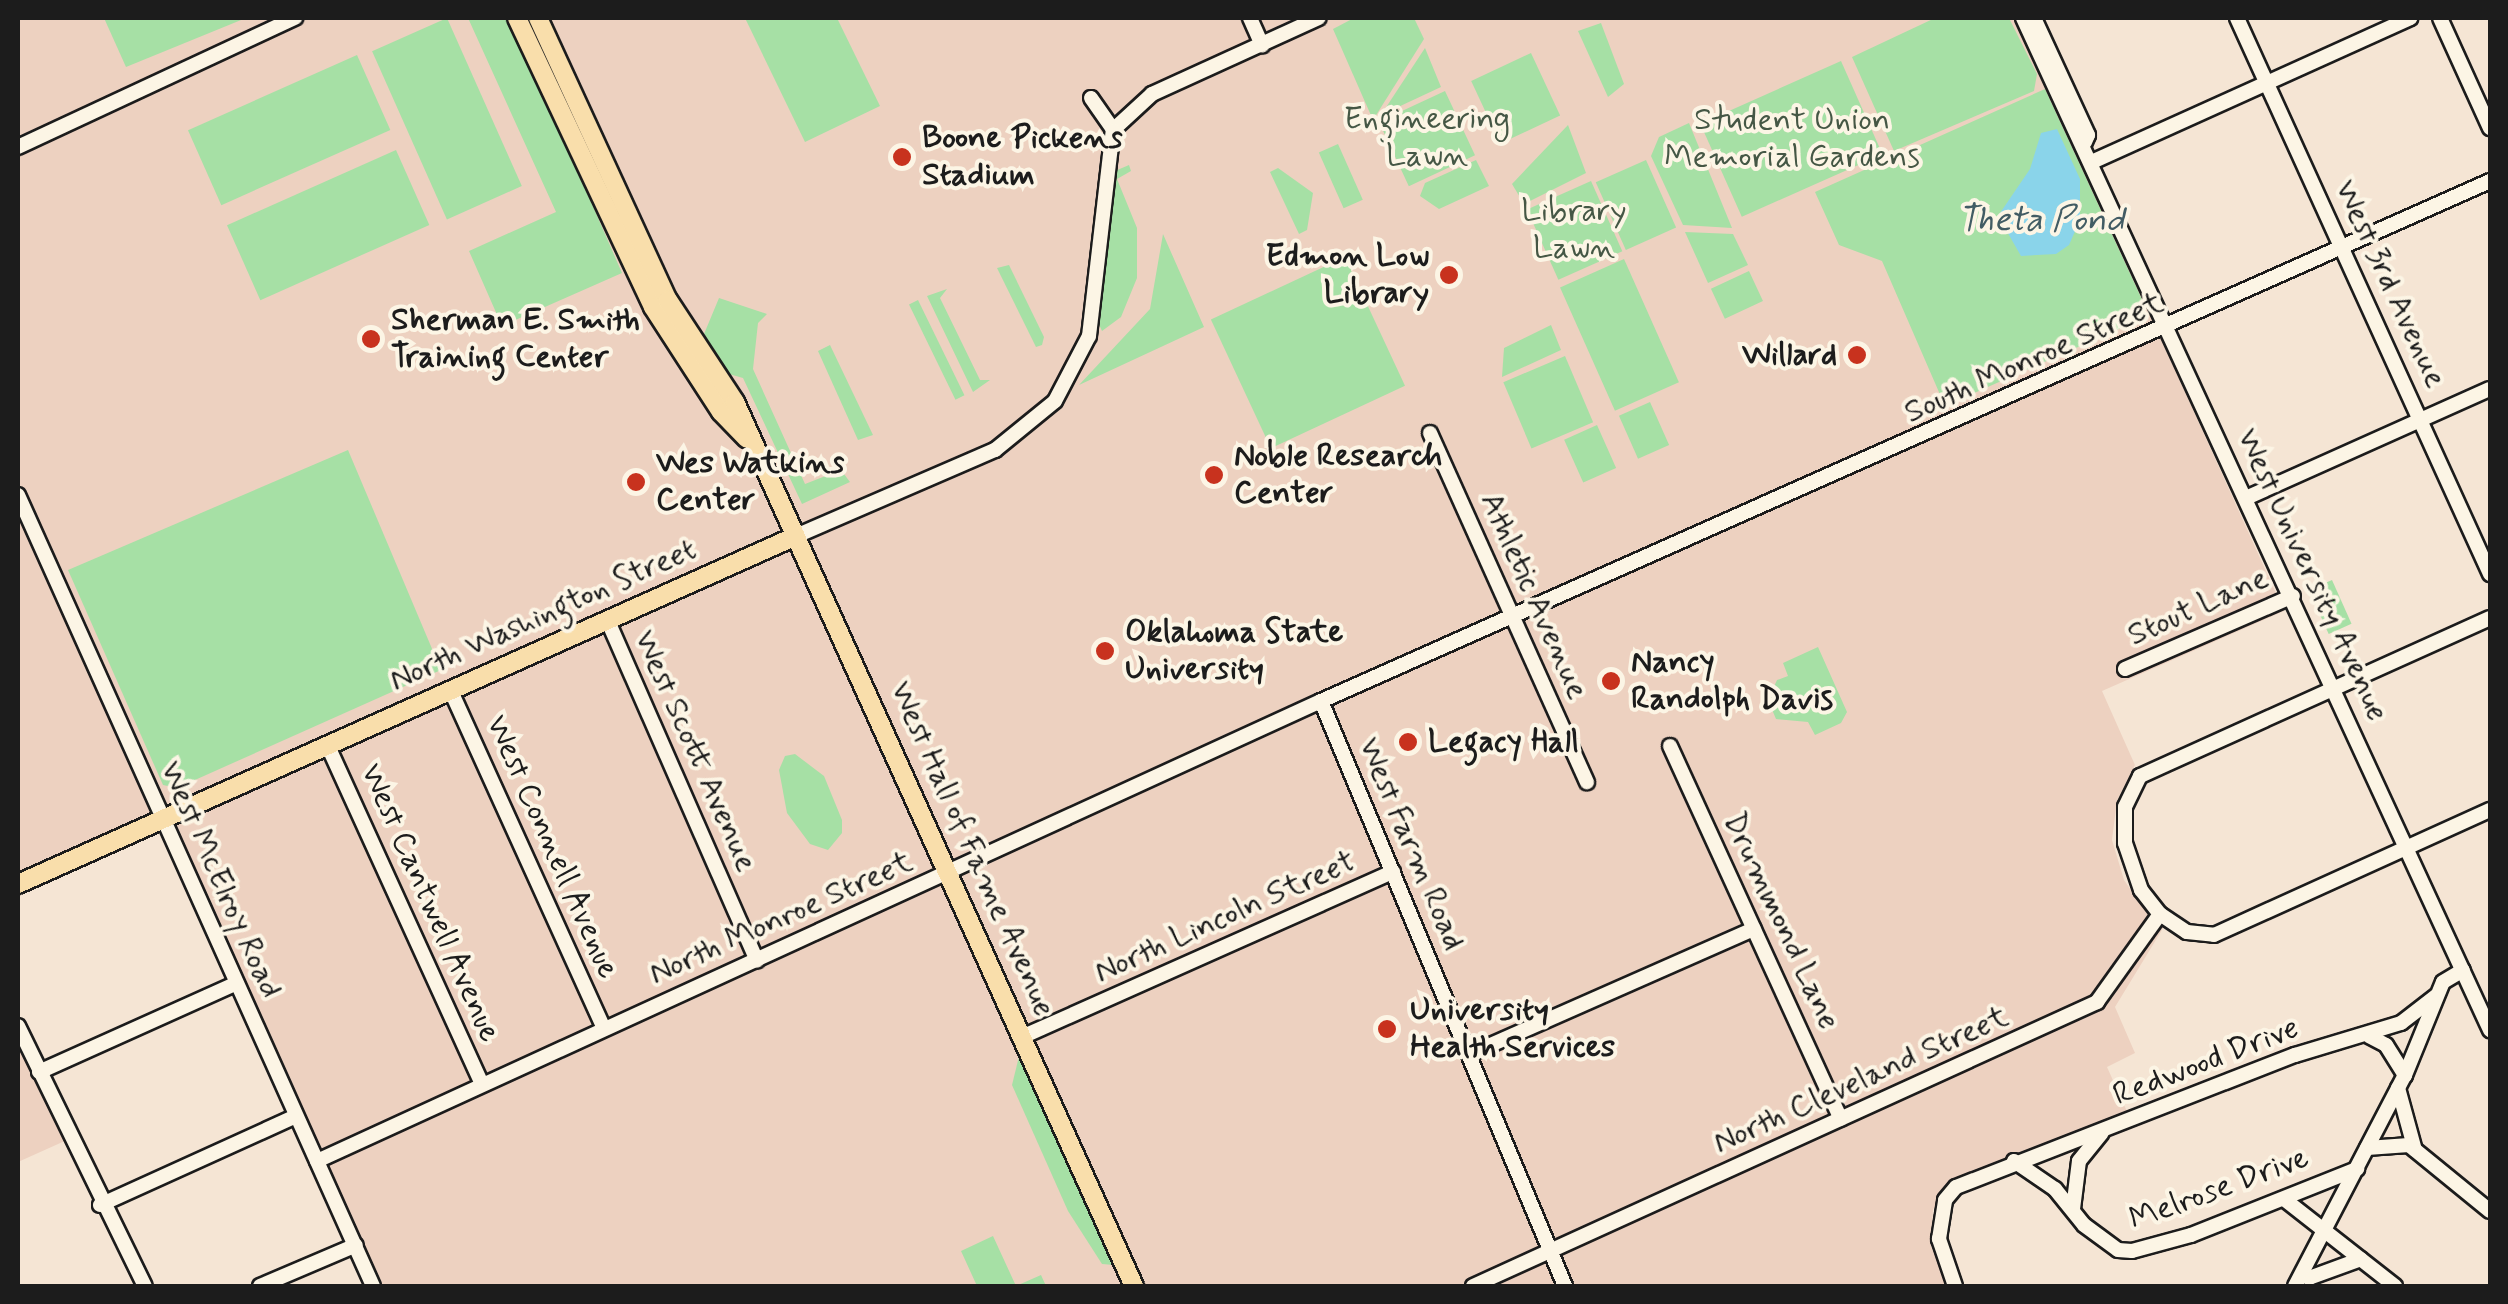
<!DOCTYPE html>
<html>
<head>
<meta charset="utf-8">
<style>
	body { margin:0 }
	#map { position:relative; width:2508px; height:1304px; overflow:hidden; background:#f5e5d4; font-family:Mynerve,sans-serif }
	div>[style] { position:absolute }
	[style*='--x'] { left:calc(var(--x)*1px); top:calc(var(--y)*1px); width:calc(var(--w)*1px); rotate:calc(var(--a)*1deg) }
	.built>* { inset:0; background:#edd1c0 }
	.green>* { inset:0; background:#a6e0a5; transform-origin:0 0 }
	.water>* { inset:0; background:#8ad4ea }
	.roads { filter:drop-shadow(2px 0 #1c1c1c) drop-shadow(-2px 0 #1c1c1c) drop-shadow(0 2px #1c1c1c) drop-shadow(0 -2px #1c1c1c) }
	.minor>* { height:14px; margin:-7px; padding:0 7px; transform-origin:7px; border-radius:7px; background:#fcf5e5 }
	.major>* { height:18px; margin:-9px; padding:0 9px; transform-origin:9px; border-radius:9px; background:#f9deab }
	.dots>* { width:28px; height:28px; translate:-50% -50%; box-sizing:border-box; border:5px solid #fcf5e5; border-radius:50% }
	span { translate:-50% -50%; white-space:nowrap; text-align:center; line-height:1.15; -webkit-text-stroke:8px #fcf5e5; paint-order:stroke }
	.park-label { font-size:32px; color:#455745 }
	.poi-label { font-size:32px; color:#1c1c1c; font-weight:700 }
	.left { translate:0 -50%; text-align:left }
	.right { translate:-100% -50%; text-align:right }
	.street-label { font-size:32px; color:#1c1c1c }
	.water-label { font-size:35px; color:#425c64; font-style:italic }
	.frame { position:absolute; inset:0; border:20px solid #1c1c1c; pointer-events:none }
</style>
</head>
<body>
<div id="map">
	<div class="built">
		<i style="clip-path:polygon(18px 18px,2016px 18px,2284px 611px,2102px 691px,2135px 765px,2117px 800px,2112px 840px,2124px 880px,2148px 915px,2165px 925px,2115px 1007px,2135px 1053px,2107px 1067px,2129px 1116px,1958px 1179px,1933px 1209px,1931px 1247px,1948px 1286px,371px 1286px,163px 819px,18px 881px)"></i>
		<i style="clip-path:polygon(18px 1032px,67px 1140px,18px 1162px)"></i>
	</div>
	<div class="green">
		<i style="clip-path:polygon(104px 18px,246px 18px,126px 67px)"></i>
		<i style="left:447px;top:18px;width:184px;height:82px;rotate:66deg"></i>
		<i style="clip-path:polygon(468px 18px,511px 18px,622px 273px,502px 326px,469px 251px,556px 212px)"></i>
		<i style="clip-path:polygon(745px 18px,837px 18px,880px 106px,805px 142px)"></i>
		<i style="clip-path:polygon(1354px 18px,1414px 18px,1424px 39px,1373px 120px,1333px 29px)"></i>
		<i style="clip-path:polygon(1935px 18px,2009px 18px,2037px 74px,2034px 91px,1894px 151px,1852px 57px)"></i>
		<i style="clip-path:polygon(1601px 23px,1624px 84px,1608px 97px,1578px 31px)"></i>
		<i style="clip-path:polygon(1425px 48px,1441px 87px,1381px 115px)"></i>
		<i style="left:1531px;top:53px;width:69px;height:66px;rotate:65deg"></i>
		<i style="left:357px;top:55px;width:82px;height:185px;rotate:66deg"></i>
		<i style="left:1841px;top:61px;width:102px;height:154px;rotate:66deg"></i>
		<i style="clip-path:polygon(2045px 89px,2145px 306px,2139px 320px,1945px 406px,1882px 261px,1839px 245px,1815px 192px)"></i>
		<i style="left:1445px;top:91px;width:71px;height:73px;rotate:65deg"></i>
		<i style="clip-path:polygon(1689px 123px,1732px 228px,1683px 225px,1651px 156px,1659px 137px)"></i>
		<i style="clip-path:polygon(1568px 125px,1586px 173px,1524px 204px,1512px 184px)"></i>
		<i style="left:1338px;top:144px;width:61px;height:21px;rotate:66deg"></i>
		<i style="left:396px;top:150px;width:82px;height:185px;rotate:66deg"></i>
		<i style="clip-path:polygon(1476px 160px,1489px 186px,1439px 209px,1420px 196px,1425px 183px)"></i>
		<i style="left:1646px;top:160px;width:74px;height:55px;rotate:66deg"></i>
		<i style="clip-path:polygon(1129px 165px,1131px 171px,1117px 179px,1137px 228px,1137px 278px,1121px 317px,1102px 331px,1097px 320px,1115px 171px)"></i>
		<i style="clip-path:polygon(1278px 168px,1313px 193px,1307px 230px,1299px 234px,1270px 172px)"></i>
		<i style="left:1591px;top:181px;width:77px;height:70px;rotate:66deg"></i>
		<i style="clip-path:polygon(1685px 232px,1733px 234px,1748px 265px,1708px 283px)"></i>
		<i style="clip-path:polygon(1163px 234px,1204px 327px,1079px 385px,1150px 309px)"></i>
		<i style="left:1345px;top:257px;width:142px;height:148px;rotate:65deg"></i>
		<i style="left:1624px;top:259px;width:135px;height:70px;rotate:66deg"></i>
		<i style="clip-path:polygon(1009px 265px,1044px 337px,1042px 345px,1036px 347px,997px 268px)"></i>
		<i style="left:1749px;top:271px;width:33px;height:42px;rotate:65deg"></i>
		<i style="clip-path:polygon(947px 289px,940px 298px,980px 380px,990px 380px,973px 392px,927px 296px)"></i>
		<i style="clip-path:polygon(719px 298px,767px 314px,758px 323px,753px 369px,805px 484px,841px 470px,850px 482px,802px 504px,743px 378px,729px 374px,704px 334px)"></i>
		<i style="left:918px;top:300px;width:106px;height:10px;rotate:64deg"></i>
		<i style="clip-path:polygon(1551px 325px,1561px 350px,1502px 377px,1504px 348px)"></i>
		<i style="clip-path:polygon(830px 345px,873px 435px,858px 440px,818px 351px)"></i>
		<i style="left:1565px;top:356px;width:72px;height:67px;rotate:67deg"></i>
		<i style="left:1650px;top:402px;width:47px;height:34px;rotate:66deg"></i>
		<i style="left:1597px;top:425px;width:47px;height:36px;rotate:66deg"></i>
		<i style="clip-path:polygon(348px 450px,441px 670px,177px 788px,163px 785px,68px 570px)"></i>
		<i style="left:2332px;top:580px;width:48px;height:25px;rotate:66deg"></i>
		<i style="clip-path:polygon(1818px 647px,1847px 712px,1841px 723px,1815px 735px,1808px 722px,1776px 719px,1768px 700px,1777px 680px,1788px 676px,1783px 663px)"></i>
		<i style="clip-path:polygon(795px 754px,824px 776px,842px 820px,842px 833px,828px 850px,810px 844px,787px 813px,779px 770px,785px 756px)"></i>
		<i style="clip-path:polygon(1024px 1036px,1125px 1266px,1102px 1264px,1068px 1211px,1012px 1085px)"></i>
		<i style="clip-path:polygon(993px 1236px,1016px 1286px,1041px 1275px,1046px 1286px,977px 1286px,961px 1251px)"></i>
	</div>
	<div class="water">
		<i style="clip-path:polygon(2057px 129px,2080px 179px,2080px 220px,2069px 245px,2056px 254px,2021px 256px,1998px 216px,2030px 169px,2041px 133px)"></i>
	</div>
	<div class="roads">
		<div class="minor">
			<i style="--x:1250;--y:18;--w:30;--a:66"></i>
			<i style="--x:2023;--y:18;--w:1115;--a:65.23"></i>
			<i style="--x:2034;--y:18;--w:129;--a:65.2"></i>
			<i style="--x:2088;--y:135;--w:8;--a:113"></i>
			<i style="--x:2237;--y:18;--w:611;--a:65.53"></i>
			<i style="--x:2440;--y:18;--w:121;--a:65.6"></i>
			<i style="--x:1091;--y:98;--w:39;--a:55"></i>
			<i style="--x:1113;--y:130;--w:53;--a:-42.7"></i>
			<i style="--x:1152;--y:94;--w:183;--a:-24.5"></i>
			<i style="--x:18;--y:147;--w:306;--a:-25"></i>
			<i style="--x:2094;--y:161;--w:347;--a:-24.3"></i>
			<i style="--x:1430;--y:433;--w:383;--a:65.8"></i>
			<i style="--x:18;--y:495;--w:867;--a:65.83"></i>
			<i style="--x:2246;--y:498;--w:267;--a:-24.1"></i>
			<i style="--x:796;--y:536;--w:217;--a:-23.4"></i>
			<i style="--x:995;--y:450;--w:77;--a:-39.2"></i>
			<i style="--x:1055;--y:401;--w:73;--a:-62.4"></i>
			<i style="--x:1089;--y:336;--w:207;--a:-83.4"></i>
			<i style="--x:2490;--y:618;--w:384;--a:155.7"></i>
			<i style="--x:2140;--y:776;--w:34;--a:116"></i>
			<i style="--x:2125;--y:807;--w:36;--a:90"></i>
			<i style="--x:2125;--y:843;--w:50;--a:71.2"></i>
			<i style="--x:2141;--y:890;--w:31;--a:52"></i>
			<i style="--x:2160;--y:914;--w:32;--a:34"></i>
			<i style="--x:2187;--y:932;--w:27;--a:6"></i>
			<i style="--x:2214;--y:935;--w:303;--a:-24.4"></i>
			<i style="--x:607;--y:619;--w:373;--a:66.3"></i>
			<i style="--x:2125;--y:669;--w:183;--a:-23.5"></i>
			<i style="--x:450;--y:689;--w:372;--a:65.6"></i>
			<i style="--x:1321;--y:701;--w:634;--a:67.36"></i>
			<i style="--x:327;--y:744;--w:374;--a:65.5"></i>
			<i style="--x:1670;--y:746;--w:410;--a:65.4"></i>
			<i style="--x:18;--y:1026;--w:289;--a:64"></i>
			<i style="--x:1024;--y:1036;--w:404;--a:-24"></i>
			<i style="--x:2369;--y:1036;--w:19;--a:28"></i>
			<i style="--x:2386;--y:1045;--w:36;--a:58"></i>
			<i style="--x:1470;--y:1054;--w:310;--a:-23.8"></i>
			<i style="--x:39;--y:1072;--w:215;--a:-24.2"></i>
			<i style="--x:2398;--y:1088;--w:64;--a:74.7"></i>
			<i style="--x:2367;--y:1148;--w:42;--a:-4.1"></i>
			<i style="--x:2409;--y:1145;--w:104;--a:39.2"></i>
			<i style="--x:317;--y:1161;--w:1104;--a:-24.62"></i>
			<i style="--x:1321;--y:701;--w:1279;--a:-23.98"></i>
			<i style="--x:2014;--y:1161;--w:50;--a:34.3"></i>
			<i style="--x:2055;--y:1189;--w:46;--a:51.1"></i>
			<i style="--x:2084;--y:1225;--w:42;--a:36.3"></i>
			<i style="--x:2118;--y:1250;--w:14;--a:4"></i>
			<i style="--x:2132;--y:1251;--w:61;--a:-15.2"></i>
			<i style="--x:2191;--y:1235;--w:179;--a:-21.7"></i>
			<i style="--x:2284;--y:1199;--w:141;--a:38.1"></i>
			<i style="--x:100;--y:1205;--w:215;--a:-24.4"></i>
			<i style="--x:2073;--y:1209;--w:48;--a:-82.9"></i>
			<i style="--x:2079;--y:1161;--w:36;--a:-51"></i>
			<i style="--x:2304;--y:1272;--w:8;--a:50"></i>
			<i style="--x:2309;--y:1278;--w:55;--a:-20.1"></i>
			<i style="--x:260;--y:1286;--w:104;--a:-23.1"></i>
			<i style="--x:1473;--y:1286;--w:686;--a:-24.47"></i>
			<i style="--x:2097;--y:1002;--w:108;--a:-54.4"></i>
			<i style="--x:1955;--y:1286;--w:50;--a:-108.8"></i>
			<i style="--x:1939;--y:1239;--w:39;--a:-81"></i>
			<i style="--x:1945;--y:1200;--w:17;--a:-50"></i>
			<i style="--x:1956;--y:1187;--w:364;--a:-21.3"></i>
			<i style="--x:2295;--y:1055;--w:111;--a:-16.8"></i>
			<i style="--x:2401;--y:1023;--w:44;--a:-37.6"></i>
			<i style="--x:2295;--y:1286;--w:238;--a:-62.5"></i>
			<i style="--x:2405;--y:1075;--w:100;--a:-67.8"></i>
			<i style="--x:2443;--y:982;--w:23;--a:-31"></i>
		</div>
		<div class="major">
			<i style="--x:517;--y:18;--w:319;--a:64.8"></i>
			<i style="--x:653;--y:307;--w:125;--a:57.1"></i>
			<i style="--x:721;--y:412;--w:37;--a:46"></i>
			<i style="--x:538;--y:18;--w:311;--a:65.3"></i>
			<i style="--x:668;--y:300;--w:122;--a:56.7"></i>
			<i style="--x:735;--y:402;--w:970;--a:65.71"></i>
			<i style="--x:18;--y:884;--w:852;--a:-24.1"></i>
		</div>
	</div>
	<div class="dots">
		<i style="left:902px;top:157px;background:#c8321e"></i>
		<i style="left:1449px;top:275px;background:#c8321e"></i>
		<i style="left:371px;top:339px;background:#c8321e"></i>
		<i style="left:1857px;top:355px;background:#c8321e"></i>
		<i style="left:1214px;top:475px;background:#c8321e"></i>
		<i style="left:636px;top:482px;background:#c8321e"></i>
		<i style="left:1105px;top:651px;background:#c8321e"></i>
		<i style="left:1611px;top:681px;background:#c8321e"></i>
		<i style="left:1408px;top:742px;background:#c8321e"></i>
		<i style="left:1387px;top:1029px;background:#c8321e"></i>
	</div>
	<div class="park-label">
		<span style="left:1427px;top:138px">Engineering<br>Lawn</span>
		<span style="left:1792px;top:139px">Student Union<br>Memorial Gardens</span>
		<span style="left:1574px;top:230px">Library<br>Lawn</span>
	</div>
	<div class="poi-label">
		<span class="left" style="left:922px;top:157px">Boone Pickens<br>Stadium</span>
		<span class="right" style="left:1429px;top:275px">Edmon Low<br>Library</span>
		<span class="left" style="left:391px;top:339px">Sherman E. Smith<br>Training Center</span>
		<span class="right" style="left:1837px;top:355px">Willard</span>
		<span class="left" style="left:1234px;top:475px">Noble Research<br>Center</span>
		<span class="left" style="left:656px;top:482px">Wes Watkins<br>Center</span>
		<span class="left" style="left:1125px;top:651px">Oklahoma State<br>University</span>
		<span class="left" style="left:1631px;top:681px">Nancy<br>Randolph Davis</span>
		<span class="left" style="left:1428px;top:742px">Legacy Hall</span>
		<span class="left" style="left:1410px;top:1029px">University<br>Health Services</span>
	</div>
	<div class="street-label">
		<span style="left:2390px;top:284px;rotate:65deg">West 3rd Avenue</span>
		<span style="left:2034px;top:358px;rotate:-24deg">South Monroe Street</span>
		<span style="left:2312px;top:575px;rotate:65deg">West University Avenue</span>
		<span style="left:1534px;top:596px;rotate:66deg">Athletic Avenue</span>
		<span style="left:2198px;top:607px;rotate:-24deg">Stout Lane</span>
		<span style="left:543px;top:615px;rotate:-24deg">North Washington Street</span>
		<span style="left:695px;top:751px;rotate:66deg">West Scott Avenue</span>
		<span style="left:1411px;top:844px;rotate:67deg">West Farm Road</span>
		<span style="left:552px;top:847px;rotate:66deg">West Connell Avenue</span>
		<span style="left:972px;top:849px;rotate:66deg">West Hall of Fame Avenue</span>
		<span style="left:220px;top:880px;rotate:66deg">West McElroy Road</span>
		<span style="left:430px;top:903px;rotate:66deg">West Cantwell Avenue</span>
		<span style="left:1225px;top:917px;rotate:-24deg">North Lincoln Street</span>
		<span style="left:781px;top:918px;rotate:-24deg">North Monroe Street</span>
		<span style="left:1781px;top:921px;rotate:65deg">Drummond Lane</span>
		<span style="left:2206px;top:1062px;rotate:-21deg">Redwood Drive</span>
		<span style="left:1861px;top:1080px;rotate:-24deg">North Cleveland Street</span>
		<span style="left:2219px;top:1189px;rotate:-20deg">Melrose Drive</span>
	</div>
	<div class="water-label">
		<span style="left:2041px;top:220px">Theta Pond</span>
	</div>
	<div class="frame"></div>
</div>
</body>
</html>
